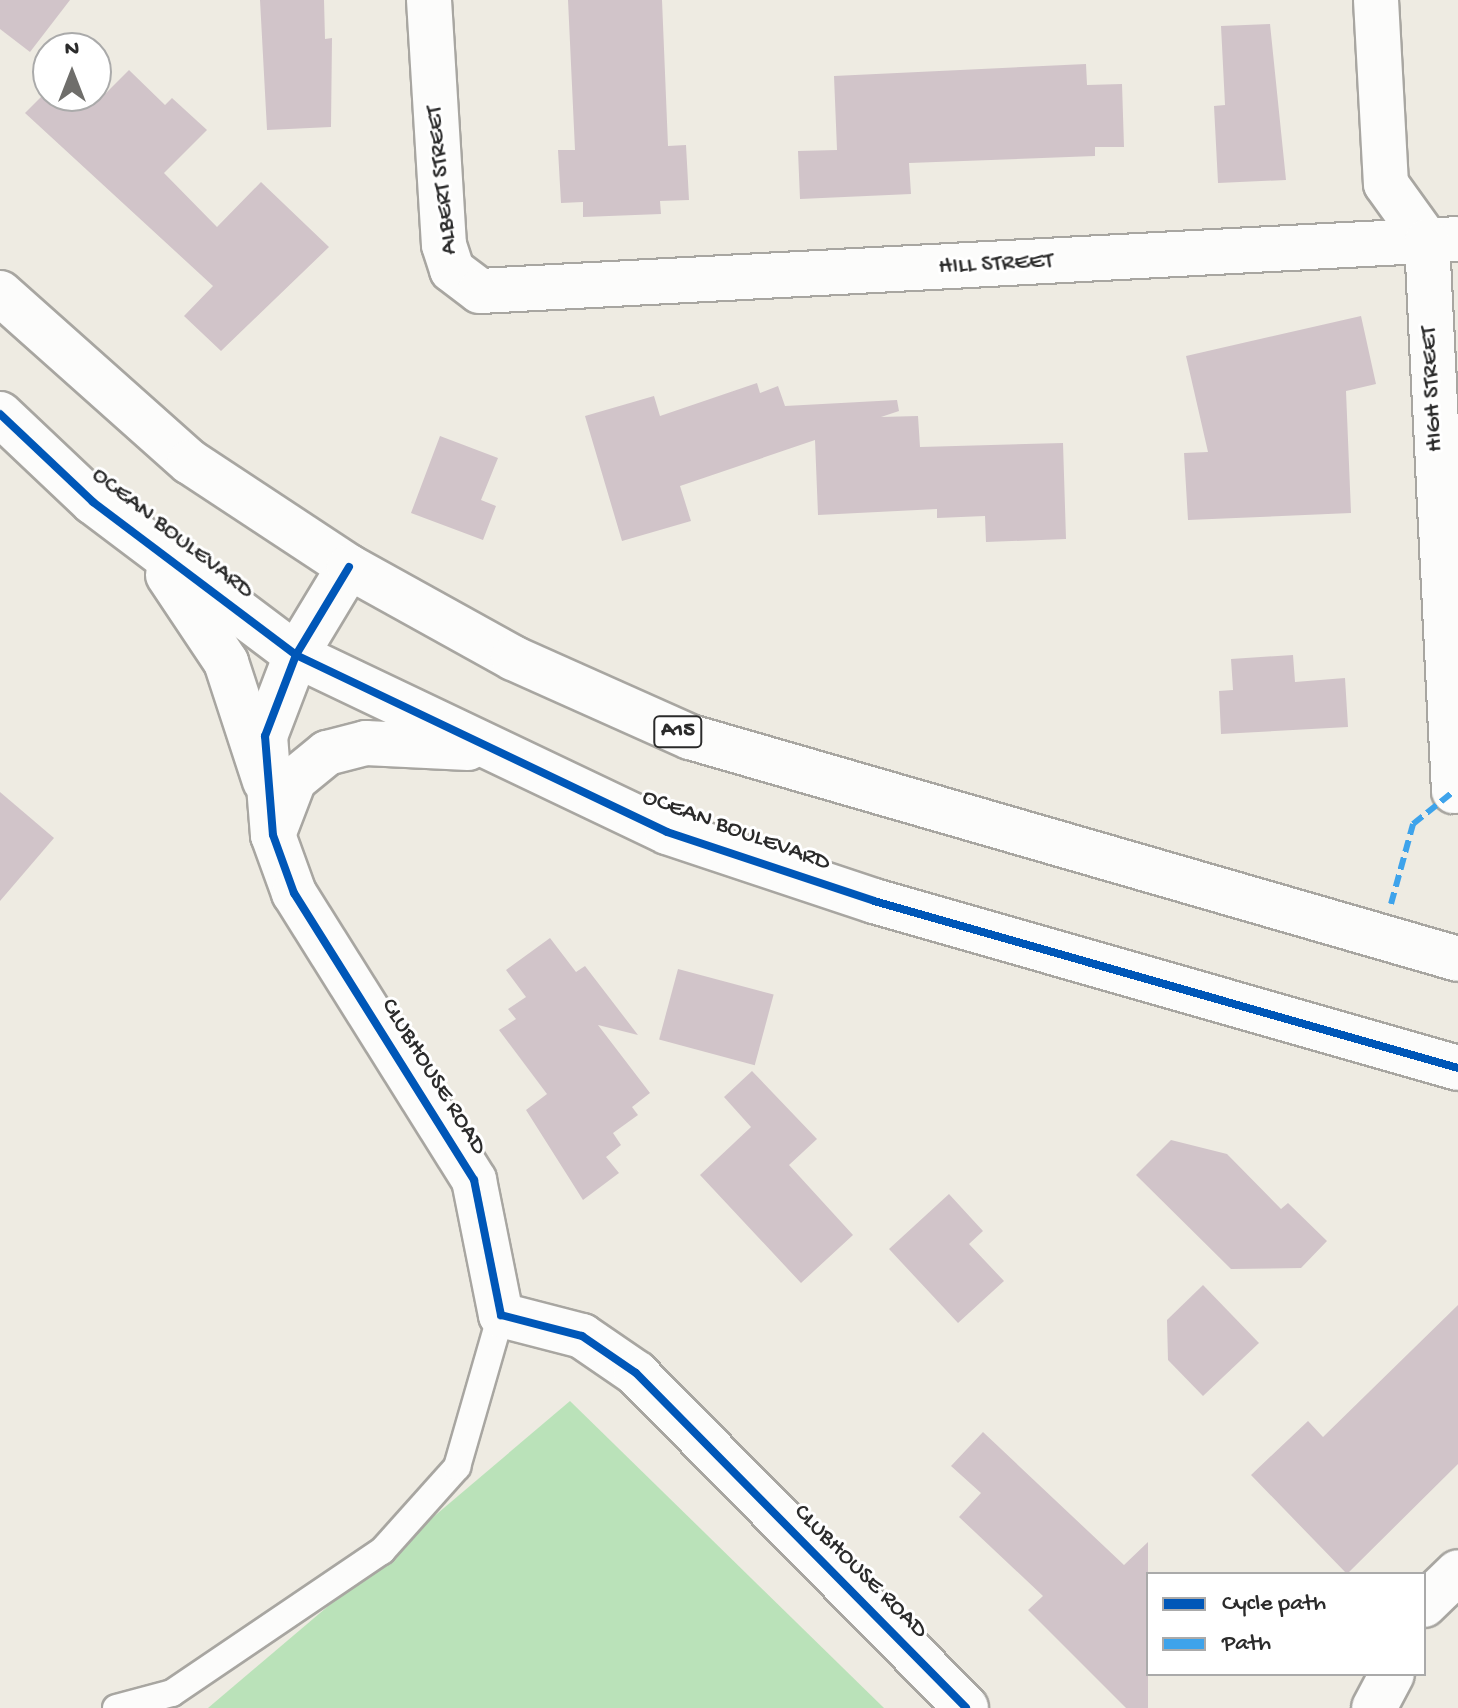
<!DOCTYPE html>
<html>
<head>
<meta charset="utf-8">
<style>
	body { margin:0 }
	#map { position:relative; width:1458px; height:1708px; overflow:hidden; background:#eeebe2; font-family:"Gochi Hand",sans-serif }
	div>[style] { position:absolute }
	[style*='--x'] { left:calc(var(--x)*1px); top:calc(var(--y)*1px); width:calc(var(--w)*1px); rotate:calc(var(--a)*1deg) }
	.green>* { inset:0; background:#bae2b9 }
	.building>* { inset:0; background:#d1c4c9; transform-origin:0 0 }
	.roads { filter:drop-shadow(2px 0 #a8a6a1) drop-shadow(-2px 0 #a8a6a1) drop-shadow(0 2px #a8a6a1) drop-shadow(0 -2px #a8a6a1) }
	.lane>* { height:26px; margin:-13px; padding:0 13px; transform-origin:13px; border-radius:13px; background:#fcfcfb }
	.street>* { height:44px; margin:-22px; padding:0 22px; transform-origin:22px; border-radius:22px; background:#fcfcfb }
	.primary>* { height:44px; margin:-22px; padding:0 22px; transform-origin:22px; border-radius:22px; background:#fcfcfb }
	.quiet>* { height:6px; margin-top:-3px; transform-origin:0; background:repeating-linear-gradient(90deg,#3ea3eb 0 12px,transparent 0 18px) }
	.cycleway>* { height:8px; margin:-4px; padding:0 4px; transform-origin:4px; border-radius:4px; background:#0057b8 }
	span { translate:-50% -50%; white-space:nowrap; text-align:center; line-height:1.15; -webkit-text-stroke:6px #fff; paint-order:stroke }
	.shield-label span { padding:2px 6px; background:#fff; border:2px solid; border-radius:6px; -webkit-text-stroke-width:0 }
	.shield-label { font-size:22px; color:#2b2b2b; font-weight:700 }
	.street-label { font-size:24px; color:#2b2b2b }
	.legend { position:absolute; left:1146px; top:1572px; width:280px; height:104px; box-sizing:border-box; background:#fff; border:2px solid #aaa; margin:0; padding:10px 14px; list-style:none; font-size:24px; color:#2b2b2b }
	.legend li { display:flex; align-items:center; gap:16px; height:40px }
	.legend b { width:40px; border:2px solid #aaa }
	.north { position:absolute; left:32px; top:32px; width:80px; height:80px; box-sizing:border-box; background:#fff; border:2px solid #aaa; border-radius:50%; rotate:0deg; font-size:22px; font-weight:700; line-height:32px; text-align:center; color:#2b2b2b }
	.north::after { content:''; display:block; margin:auto; width:28px; height:36px; background:#6f6e6b; clip-path:polygon(50% 0,100% 100%,50% 72%,0 100%) }
</style>
</head>
<body>
<div id="map">
	<div class="green">
		<i style="clip-path:polygon(570px 1401px,884px 1708px,208px 1708px)"></i>
	</div>
	<div class="building">
		<i style="clip-path:polygon(0 0,70px 0,30px 52px,0 29px)"></i>
		<i style="clip-path:polygon(260px 0,324px 0,325px 39px,332px 38px,331px 127px,267px 130px)"></i>
		<i style="clip-path:polygon(568px 0,662px 0,668px 146px,686px 145px,689px 200px,660px 201px,661px 214px,583px 217px,583px 202px,561px 203px,558px 150px,575px 150px)"></i>
		<i style="clip-path:polygon(1270px 24px,1286px 180px,1218px 183px,1214px 106px,1225px 105px,1221px 26px)"></i>
		<i style="clip-path:polygon(1086px 64px,1087px 85px,1122px 84px,1124px 147px,1095px 147px,1095px 156px,909px 163px,911px 194px,800px 199px,798px 151px,837px 150px,834px 76px)"></i>
		<i style="clip-path:polygon(129px 70px,165px 105px,172px 98px,207px 130px,164px 173px,217px 227px,261px 182px,329px 247px,221px 351px,184px 316px,213px 286px,25px 113px,48px 90px,48px 96px,100px 99px)"></i>
		<i style="clip-path:polygon(1361px 316px,1376px 384px,1346px 391px,1351px 513px,1188px 520px,1184px 453px,1208px 452px,1186px 356px)"></i>
		<i style="clip-path:polygon(757px 383px,760px 393px,778px 386px,785px 406px,897px 400px,899px 411px,881px 417px,918px 416px,920px 447px,1063px 443px,1066px 539px,986px 542px,985px 516px,937px 518px,937px 509px,818px 515px,815px 440px,680px 486px,691px 521px,622px 541px,585px 416px,654px 396px,660px 416px)"></i>
		<i style="clip-path:polygon(440px 436px,498px 458px,481px 500px,496px 506px,483px 540px,411px 513px)"></i>
		<i style="clip-path:polygon(1293px 655px,1295px 682px,1345px 678px,1348px 727px,1221px 734px,1219px 691px,1233px 690px,1231px 659px)"></i>
		<i style="clip-path:polygon(0 792px,54px 838px,0 901px)"></i>
		<i style="clip-path:polygon(550px 938px,576px 972px,585px 966px,638px 1035px,598px 1025px,650px 1093px,632px 1107px,638px 1115px,613px 1133px,621px 1145px,606px 1157px,619px 1173px,583px 1200px,526px 1110px,547px 1094px,499px 1030px,516px 1019px,508px 1009px,526px 997px,506px 970px)"></i>
		<i style="left:678px;top:969px;width:99px;height:73px;rotate:15deg"></i>
		<i style="clip-path:polygon(752px 1071px,817px 1139px,789px 1165px,853px 1235px,801px 1283px,700px 1175px,751px 1127px,724px 1097px)"></i>
		<i style="clip-path:polygon(1171px 1140px,1227px 1154px,1281px 1209px,1288px 1203px,1327px 1241px,1301px 1268px,1231px 1269px,1136px 1175px)"></i>
		<i style="clip-path:polygon(949px 1194px,983px 1231px,969px 1244px,1004px 1281px,958px 1323px,889px 1249px)"></i>
		<i style="clip-path:polygon(1203px 1285px,1259px 1343px,1203px 1396px,1168px 1360px,1167px 1320px)"></i>
		<i style="clip-path:polygon(1458px 1305px,1458px 1464px,1347px 1574px,1251px 1475px,1308px 1421px,1323px 1437px)"></i>
		<i style="clip-path:polygon(983px 1432px,1124px 1565px,1148px 1542px,1148px 1708px,1126px 1708px,1028px 1610px,1043px 1596px,959px 1517px,981px 1493px,951px 1466px)"></i>
	</div>
	<div class="roads">
		<div class="lane">
			<i style="--x:116;--y:1708;--w:58;--a:-15"></i>
			<i style="--x:172;--y:1693;--w:254;--a:-34.1"></i>
			<i style="--x:382;--y:1551;--w:113;--a:-48.2"></i>
			<i style="--x:457;--y:1467;--w:158;--a:-73.9"></i>
		</div>
		<div class="street">
			<i style="--x:429;--y:0;--w:245;--a:86.5"></i>
			<i style="--x:444;--y:245;--w:26;--a:72"></i>
			<i style="--x:452;--y:270;--w:35;--a:37"></i>
			<i style="--x:480;--y:291;--w:979;--a:-3.04"></i>
			<i style="--x:1376;--y:0;--w:184;--a:86.9"></i>
			<i style="--x:1386;--y:184;--w:70;--a:54.3"></i>
			<i style="--x:1427;--y:241;--w:551;--a:87.19"></i>
			<i style="--x:349;--y:567;--w:103;--a:121.1"></i>
			<i style="--x:296;--y:655;--w:87;--a:110.9"></i>
			<i style="--x:265;--y:736;--w:99;--a:85.4"></i>
			<i style="--x:273;--y:835;--w:62;--a:70.1"></i>
			<i style="--x:294;--y:893;--w:339;--a:57.9"></i>
			<i style="--x:474;--y:1180;--w:138;--a:78.7"></i>
			<i style="--x:501;--y:1315;--w:84;--a:14.5"></i>
			<i style="--x:582;--y:1336;--w:65;--a:34.4"></i>
			<i style="--x:636;--y:1373;--w:470;--a:45.4"></i>
			<i style="--x:1424;--y:1605;--w:47;--a:-44.1"></i>
			<i style="--x:1374;--y:1708;--w:38;--a:-62"></i>
		</div>
		<div class="primary">
			<i style="--x:0;--y:293;--w:254;--a:41.7"></i>
			<i style="--x:190;--y:462;--w:191;--a:33.4"></i>
			<i style="--x:349;--y:567;--w:188;--a:29"></i>
			<i style="--x:513;--y:658;--w:194;--a:24.1"></i>
			<i style="--x:690;--y:737;--w:799;--a:16.12"></i>
			<i style="--x:0;--y:414;--w:128;--a:43.4"></i>
			<i style="--x:93;--y:502;--w:254;--a:37"></i>
			<i style="--x:296;--y:655;--w:411;--a:25.5"></i>
			<i style="--x:667;--y:832;--w:218;--a:18.4"></i>
			<i style="--x:874;--y:901;--w:607;--a:15.96"></i>
			<i style="--x:168;--y:575;--w:105;--a:56.3"></i>
			<i style="--x:226;--y:662;--w:125;--a:71.9"></i>
			<i style="--x:273;--y:835;--w:59;--a:-69.1"></i>
			<i style="--x:294;--y:780;--w:43;--a:-39.3"></i>
			<i style="--x:327;--y:753;--w:40;--a:-14.4"></i>
			<i style="--x:366;--y:743;--w:102;--a:2.8"></i>
		</div>
	</div>
	<div class="quiet">
		<i style="--x:1391;--y:904;--w:83;--a:-74.6"></i>
		<i style="--x:1413;--y:824;--w:53;--a:-38.8"></i>
	</div>
	<div class="cycleway">
		<i style="--x:0;--y:414;--w:128;--a:43.4"></i>
		<i style="--x:93;--y:502;--w:254;--a:37"></i>
		<i style="--x:296;--y:655;--w:411;--a:25.5"></i>
		<i style="--x:667;--y:832;--w:218;--a:18.4"></i>
		<i style="--x:874;--y:901;--w:607;--a:15.96"></i>
		<i style="--x:349;--y:567;--w:103;--a:121.1"></i>
		<i style="--x:296;--y:655;--w:87;--a:110.9"></i>
		<i style="--x:265;--y:736;--w:99;--a:85.4"></i>
		<i style="--x:273;--y:835;--w:62;--a:70.1"></i>
		<i style="--x:294;--y:893;--w:339;--a:57.9"></i>
		<i style="--x:474;--y:1180;--w:138;--a:78.7"></i>
		<i style="--x:501;--y:1315;--w:84;--a:14.5"></i>
		<i style="--x:582;--y:1336;--w:65;--a:34.4"></i>
		<i style="--x:636;--y:1373;--w:470;--a:45.4"></i>
	</div>
	<div class="shield-label">
		<span style="left:678px;top:732px">A15</span>
	</div>
	<div class="street-label">
		<span style="left:443px;top:180px;rotate:-96deg">ALBERT STREET</span>
		<span style="left:996px;top:265px;rotate:-3deg">HILL STREET</span>
		<span style="left:1433px;top:389px;rotate:-93deg">HIGH STREET</span>
		<span style="left:172px;top:534px;rotate:38deg">OCEAN BOULEVARD</span>
		<span style="left:736px;top:831px;rotate:20deg">OCEAN BOULEVARD</span>
		<span style="left:433px;top:1077px;rotate:58deg">CLUBHOUSE ROAD</span>
		<span style="left:860px;top:1572px;rotate:45deg">CLUBHOUSE ROAD</span>
	</div>
	<ul class="legend">
	<li><b style="height:10px;background:#0057b8"></b>Cycle path</li>
	<li><b style="height:10px;background:#3ea3eb"></b>Path</li>
	</ul>
	<div class="north">N</div>
</div>
</body>
</html>
